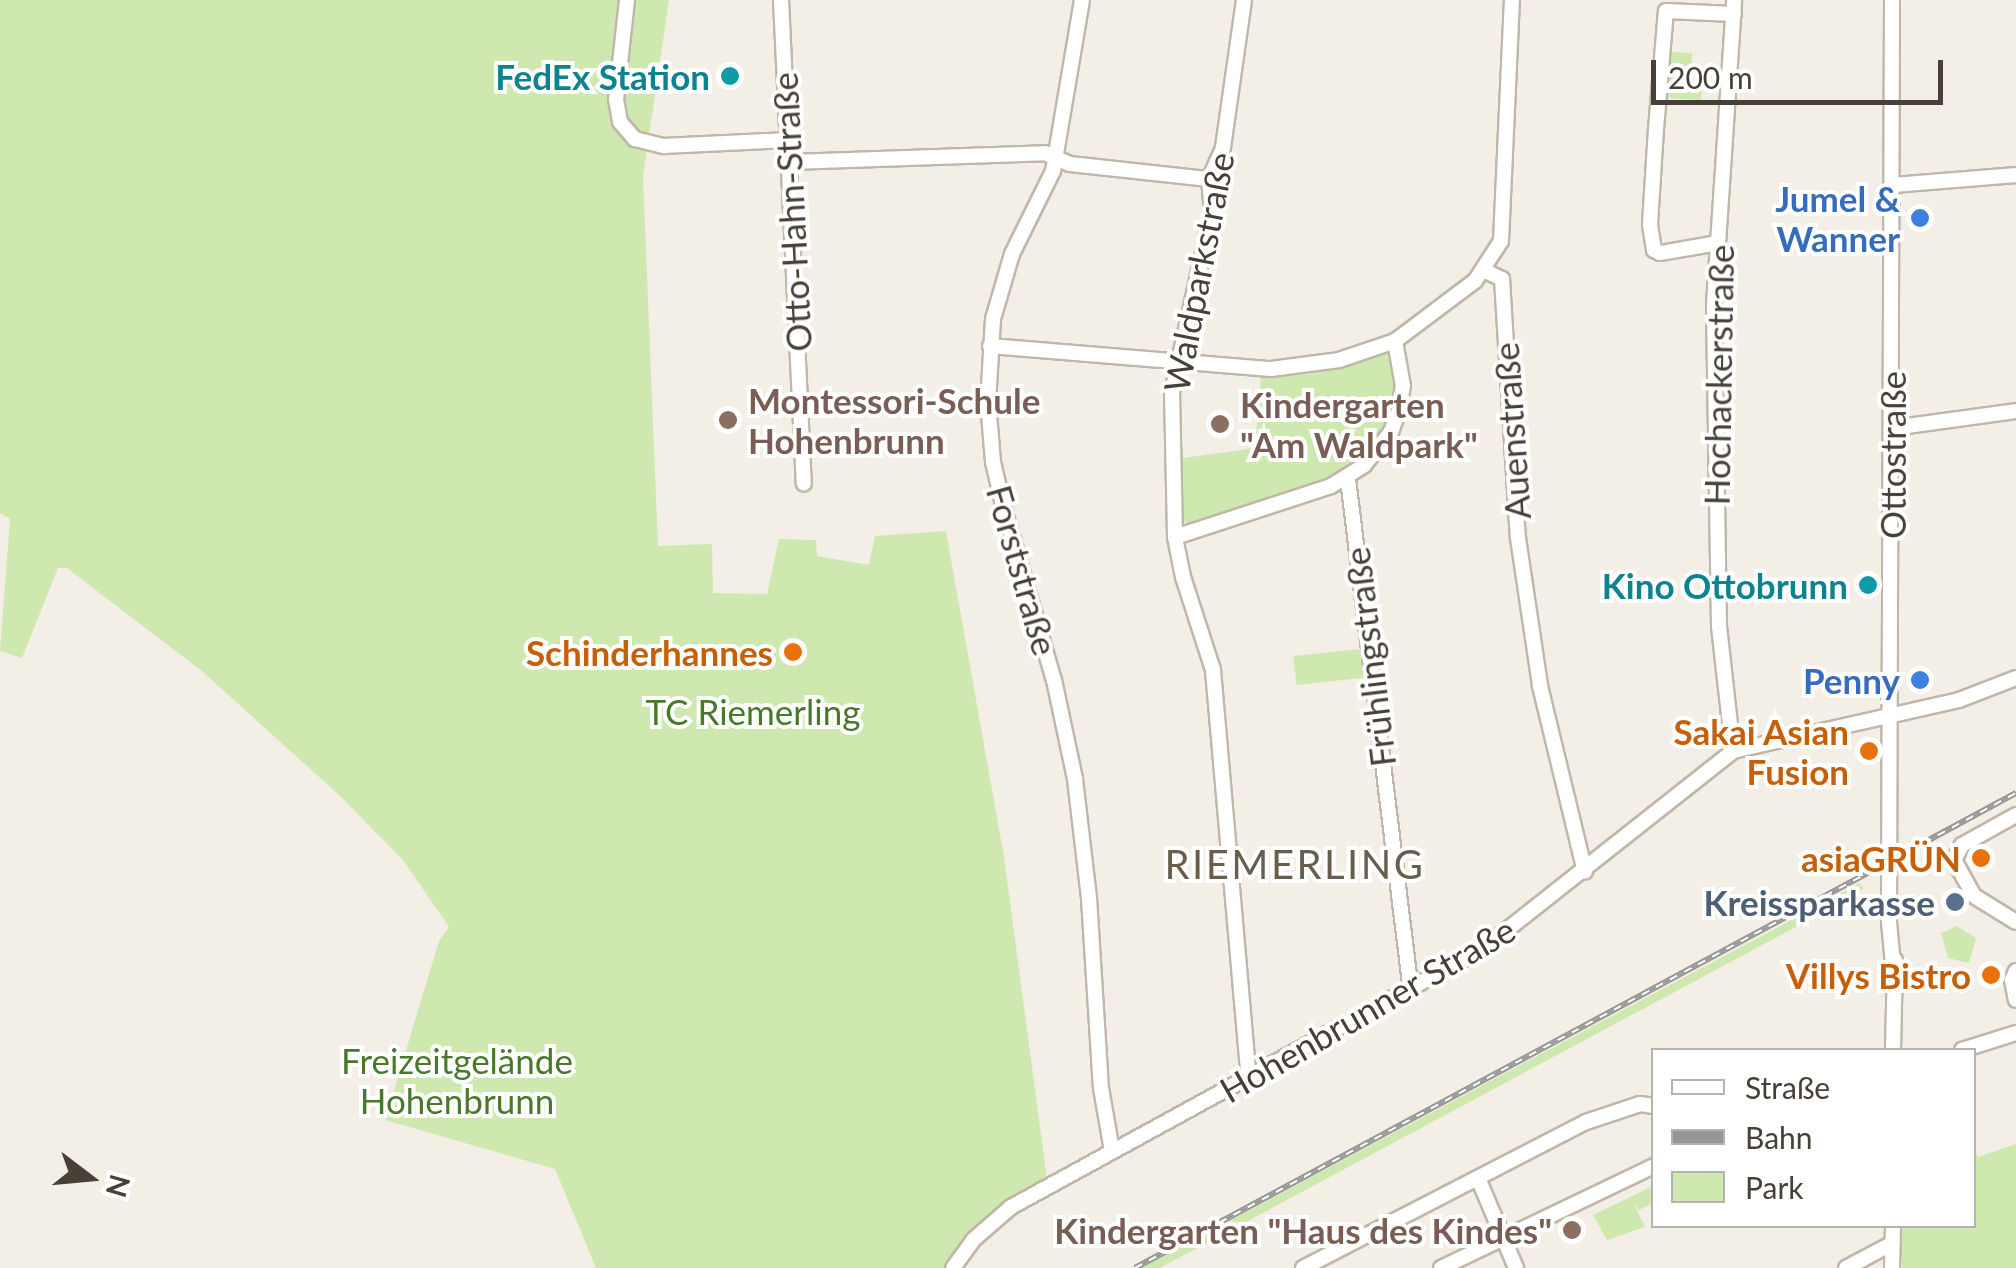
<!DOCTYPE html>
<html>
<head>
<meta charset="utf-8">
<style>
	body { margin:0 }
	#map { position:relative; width:2016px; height:1268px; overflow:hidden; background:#f3efe7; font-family:Lato,sans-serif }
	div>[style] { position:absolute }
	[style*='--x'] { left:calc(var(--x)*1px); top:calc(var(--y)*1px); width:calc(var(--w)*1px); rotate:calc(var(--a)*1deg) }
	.green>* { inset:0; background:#cfe8af; transform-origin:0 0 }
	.roads { filter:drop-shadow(2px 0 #bfb7a9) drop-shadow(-2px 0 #bfb7a9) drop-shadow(0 2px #bfb7a9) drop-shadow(0 -2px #bfb7a9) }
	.minor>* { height:14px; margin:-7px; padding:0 7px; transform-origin:7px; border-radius:7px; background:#fff }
	.rail>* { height:6px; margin-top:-3px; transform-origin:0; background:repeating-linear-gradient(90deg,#fff 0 8px,#969696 0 16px); box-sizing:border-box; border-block:2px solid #969696 }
	.dots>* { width:28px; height:28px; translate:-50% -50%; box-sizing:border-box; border:5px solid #fff; border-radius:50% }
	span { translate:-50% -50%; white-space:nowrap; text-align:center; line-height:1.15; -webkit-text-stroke:8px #fff; paint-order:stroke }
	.culture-label { font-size:35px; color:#0d838f; font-weight:700 }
	.right { translate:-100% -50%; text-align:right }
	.shop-label { font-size:35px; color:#366cbe; font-weight:700 }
	.street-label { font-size:35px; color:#464036 }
	.education-label { font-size:35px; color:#785e54; font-weight:700 }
	.left { translate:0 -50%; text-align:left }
	.food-label { font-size:35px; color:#c56008; font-weight:700 }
	.park-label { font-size:35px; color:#487829 }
	.service-label { font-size:35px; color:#4e5e75; font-weight:700 }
	.quarter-label { font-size:40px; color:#695e4d; letter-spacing:2.5px }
	.legend { position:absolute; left:1651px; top:1048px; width:325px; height:180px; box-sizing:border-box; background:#fff; border:2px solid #b5b3af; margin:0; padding:12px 18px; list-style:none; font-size:30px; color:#464036 }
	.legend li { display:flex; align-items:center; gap:20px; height:50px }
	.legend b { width:50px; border:2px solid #b5b3af }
	.north { position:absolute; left:40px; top:1128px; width:100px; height:100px; -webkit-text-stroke:8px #fff; paint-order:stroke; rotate:106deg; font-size:28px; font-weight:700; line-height:40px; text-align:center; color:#464036 }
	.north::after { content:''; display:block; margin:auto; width:35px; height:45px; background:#464036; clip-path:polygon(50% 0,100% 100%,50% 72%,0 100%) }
	.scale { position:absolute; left:1651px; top:60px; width:292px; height:45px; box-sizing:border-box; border:5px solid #464036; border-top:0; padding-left:12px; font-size:30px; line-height:35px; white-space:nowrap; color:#464036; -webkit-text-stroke:8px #fff; paint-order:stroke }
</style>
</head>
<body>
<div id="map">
	<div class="green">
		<i style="clip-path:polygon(0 0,669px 0,643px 176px,658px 546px,712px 544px,713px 593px,767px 594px,779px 539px,816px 540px,817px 556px,869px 565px,875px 536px,946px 531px,1004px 857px,1047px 1179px,981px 1222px,945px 1268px,596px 1268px,555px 1169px,385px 1120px,439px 941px,449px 927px,403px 860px,339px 795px,203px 672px,67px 568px,58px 568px,22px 658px,0 651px,10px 519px,0 513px)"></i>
		<i style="clip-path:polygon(1669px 52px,1692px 53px,1691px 82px,1702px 83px,1701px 100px,1666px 98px)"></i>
		<i style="clip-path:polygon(1388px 352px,1397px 385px,1396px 398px,1387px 429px,1368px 455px,1329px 481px,1190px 525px,1182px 520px,1183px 458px,1255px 448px,1261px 378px,1311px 374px)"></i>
		<i style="left:1361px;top:649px;width:29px;height:68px;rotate:84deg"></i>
		<i style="clip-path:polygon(1860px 883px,1863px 889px,1833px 907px,1160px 1268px,1142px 1268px)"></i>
		<i style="clip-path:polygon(1957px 926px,1976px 938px,1969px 963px,1948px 958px,1941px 933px)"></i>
		<i style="clip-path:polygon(2016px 1144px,2016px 1268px,1902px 1268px,1902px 1226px,1974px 1226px,1974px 1146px,1978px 1157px)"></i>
		<i style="clip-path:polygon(1653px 1186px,1653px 1203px,1639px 1210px,1634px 1204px,1645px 1227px,1607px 1240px,1593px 1215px)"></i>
	</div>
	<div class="roads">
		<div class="minor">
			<i style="--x:627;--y:0;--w:100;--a:96.3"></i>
			<i style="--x:616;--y:99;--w:23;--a:80"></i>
			<i style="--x:620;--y:122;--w:23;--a:49"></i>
			<i style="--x:635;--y:139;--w:30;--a:14"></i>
			<i style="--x:664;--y:146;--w:123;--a:-2.8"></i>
			<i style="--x:781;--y:0;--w:484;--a:87.3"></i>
			<i style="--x:1082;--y:0;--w:173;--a:99.6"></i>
			<i style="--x:1053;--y:171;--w:93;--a:116.3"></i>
			<i style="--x:1012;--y:254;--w:68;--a:106.3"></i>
			<i style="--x:993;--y:319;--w:83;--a:93.4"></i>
			<i style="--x:988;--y:402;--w:60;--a:85.2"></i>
			<i style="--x:993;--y:462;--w:44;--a:76.9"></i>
			<i style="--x:1003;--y:505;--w:182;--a:73.8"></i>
			<i style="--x:1054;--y:680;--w:101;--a:78"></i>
			<i style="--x:1075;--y:779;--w:120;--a:83.3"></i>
			<i style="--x:1089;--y:898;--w:190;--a:86.4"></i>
			<i style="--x:1101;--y:1088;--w:64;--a:80.1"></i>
			<i style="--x:1244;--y:0;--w:149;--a:98.1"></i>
			<i style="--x:1223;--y:148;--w:34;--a:114"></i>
			<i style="--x:1209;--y:179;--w:33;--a:85"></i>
			<i style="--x:1212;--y:212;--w:184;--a:102.5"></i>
			<i style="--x:1172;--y:392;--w:145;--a:88.8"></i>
			<i style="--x:1175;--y:537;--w:41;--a:78.7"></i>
			<i style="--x:1183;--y:577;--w:98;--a:72.1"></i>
			<i style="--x:1213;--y:670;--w:410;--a:85"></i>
			<i style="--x:1892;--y:0;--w:922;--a:90.19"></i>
			<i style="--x:1889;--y:922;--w:42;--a:84.6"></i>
			<i style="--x:791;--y:162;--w:254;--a:-2"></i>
			<i style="--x:1045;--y:153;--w:27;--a:24"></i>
			<i style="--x:1070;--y:164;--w:140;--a:6.2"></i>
			<i style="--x:1894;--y:185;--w:122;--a:-4.7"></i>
			<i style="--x:1718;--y:243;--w:59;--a:170.2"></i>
			<i style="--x:1660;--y:253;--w:7;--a:-153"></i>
			<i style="--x:1654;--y:250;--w:26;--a:-99"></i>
			<i style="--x:1650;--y:224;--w:95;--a:-86.4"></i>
			<i style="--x:1656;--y:129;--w:118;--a:-85.2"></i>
			<i style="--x:1666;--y:11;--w:68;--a:2.5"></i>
			<i style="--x:1485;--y:271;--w:19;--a:25"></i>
			<i style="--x:1502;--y:279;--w:259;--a:86.5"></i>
			<i style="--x:1518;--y:538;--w:150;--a:81.5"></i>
			<i style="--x:1540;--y:686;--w:191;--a:76.4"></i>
			<i style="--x:990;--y:346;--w:282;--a:4.7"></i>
			<i style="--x:1271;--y:369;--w:69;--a:-7.5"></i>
			<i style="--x:1339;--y:360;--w:59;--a:-18.7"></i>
			<i style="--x:1395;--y:341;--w:100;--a:-36.9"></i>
			<i style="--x:1475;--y:281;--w:48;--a:-57"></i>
			<i style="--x:1501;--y:241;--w:241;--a:-87.4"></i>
			<i style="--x:1892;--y:428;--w:125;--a:-7.8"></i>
			<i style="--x:1348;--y:479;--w:516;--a:82.99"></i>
			<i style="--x:1175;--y:537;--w:164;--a:-18.1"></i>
			<i style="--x:1331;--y:486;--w:39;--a:-32"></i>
			<i style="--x:1364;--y:465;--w:43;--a:-50.7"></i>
			<i style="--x:1391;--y:432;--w:23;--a:-70"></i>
			<i style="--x:1399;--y:410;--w:24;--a:-81"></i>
			<i style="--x:1403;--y:386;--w:46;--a:-100.1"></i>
			<i style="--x:1733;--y:751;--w:126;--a:-96.4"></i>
			<i style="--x:1719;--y:626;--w:322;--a:-90.9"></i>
			<i style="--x:1714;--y:304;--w:305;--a:-86.2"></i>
			<i style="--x:2016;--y:815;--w:62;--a:150.9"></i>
			<i style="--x:1962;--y:845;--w:17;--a:118"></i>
			<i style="--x:1954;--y:860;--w:41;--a:60.9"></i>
			<i style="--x:1974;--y:896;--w:49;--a:31.8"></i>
			<i style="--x:2016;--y:971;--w:10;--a:114"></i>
			<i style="--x:2012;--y:980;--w:20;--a:79"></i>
			<i style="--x:1893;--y:1050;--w:90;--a:-88.7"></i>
			<i style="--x:1962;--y:1050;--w:57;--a:-17.5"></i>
			<i style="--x:1478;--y:1178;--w:98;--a:67.1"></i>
			<i style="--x:953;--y:1268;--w:34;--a:-54"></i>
			<i style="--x:973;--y:1240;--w:50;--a:-41"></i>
			<i style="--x:1011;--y:1207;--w:539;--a:-28.7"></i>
			<i style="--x:1484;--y:948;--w:318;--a:-38.3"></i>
			<i style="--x:1733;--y:751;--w:232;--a:-12.7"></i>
			<i style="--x:1959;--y:700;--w:61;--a:-21.1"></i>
			<i style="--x:1303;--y:1268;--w:318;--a:-27.3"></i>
			<i style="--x:1586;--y:1122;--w:57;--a:-18.4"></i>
			<i style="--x:1640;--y:1104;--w:14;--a:8"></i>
			<i style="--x:1441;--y:1268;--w:236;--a:-25.6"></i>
			<i style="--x:1846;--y:1268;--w:53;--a:-28"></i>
			<i style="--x:1892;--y:1268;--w:42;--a:-88.6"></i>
		</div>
	</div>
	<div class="rail">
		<i style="--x:1135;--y:1268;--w:1001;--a:-28.33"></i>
	</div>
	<div class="dots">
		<i style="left:730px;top:76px;background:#0f9aa8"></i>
		<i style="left:1920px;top:218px;background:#3f7fe0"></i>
		<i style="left:728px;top:420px;background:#8d6e63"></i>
		<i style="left:1220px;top:424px;background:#8d6e63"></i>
		<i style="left:1868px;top:585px;background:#0f9aa8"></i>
		<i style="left:793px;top:652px;background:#e8710a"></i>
		<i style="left:1920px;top:680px;background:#3f7fe0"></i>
		<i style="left:1869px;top:751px;background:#e8710a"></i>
		<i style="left:1981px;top:858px;background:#e8710a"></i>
		<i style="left:1955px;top:902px;background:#5c6f8a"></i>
		<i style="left:1991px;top:975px;background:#e8710a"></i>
		<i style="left:1572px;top:1230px;background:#8d6e63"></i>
	</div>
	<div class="culture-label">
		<span class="right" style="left:710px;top:76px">FedEx Station</span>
		<span class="right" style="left:1848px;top:585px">Kino Ottobrunn</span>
	</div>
	<div class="shop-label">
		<span class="right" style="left:1900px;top:218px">Jumel &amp;<br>Wanner</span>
		<span class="right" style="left:1900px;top:680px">Penny</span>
	</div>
	<div class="street-label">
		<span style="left:791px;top:212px;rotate:-93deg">Otto-Hahn-Straße</span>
		<span style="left:1198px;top:272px;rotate:-79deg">Waldparkstraße</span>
		<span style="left:1718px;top:375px;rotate:-89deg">Hochackerstraße</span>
		<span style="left:1511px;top:431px;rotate:-94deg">Auenstraße</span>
		<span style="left:1892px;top:455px;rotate:-90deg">Ottostraße</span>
		<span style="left:1023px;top:570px;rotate:74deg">Forststraße</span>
		<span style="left:1369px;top:657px;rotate:-97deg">Frühlingstraße</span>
		<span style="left:1367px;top:1009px;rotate:-30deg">Hohenbrunner Straße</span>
	</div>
	<div class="education-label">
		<span class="left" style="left:748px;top:420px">Montessori-Schule<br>Hohenbrunn</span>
		<span class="left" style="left:1240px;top:424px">Kindergarten<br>"Am Waldpark"</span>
		<span class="right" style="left:1552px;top:1230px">Kindergarten "Haus des Kindes"</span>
	</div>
	<div class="food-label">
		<span class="right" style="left:773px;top:652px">Schinderhannes</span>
		<span class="right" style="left:1849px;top:751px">Sakai Asian<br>Fusion</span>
		<span class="right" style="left:1961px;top:858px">asiaGRÜN</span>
		<span class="right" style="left:1971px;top:975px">Villys Bistro</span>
	</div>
	<div class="park-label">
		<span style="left:753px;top:711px">TC Riemerling</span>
		<span style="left:457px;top:1080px">Freizeitgelände<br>Hohenbrunn</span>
	</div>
	<div class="service-label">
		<span class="right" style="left:1935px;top:902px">Kreissparkasse</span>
	</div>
	<div class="quarter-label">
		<span style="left:1295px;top:864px">RIEMERLING</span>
	</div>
	<ul class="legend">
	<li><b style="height:12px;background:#fff"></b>Straße</li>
	<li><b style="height:12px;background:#969696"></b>Bahn</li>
	<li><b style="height:28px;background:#cfe8af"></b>Park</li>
	</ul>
	<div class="north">N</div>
	<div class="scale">200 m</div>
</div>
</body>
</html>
